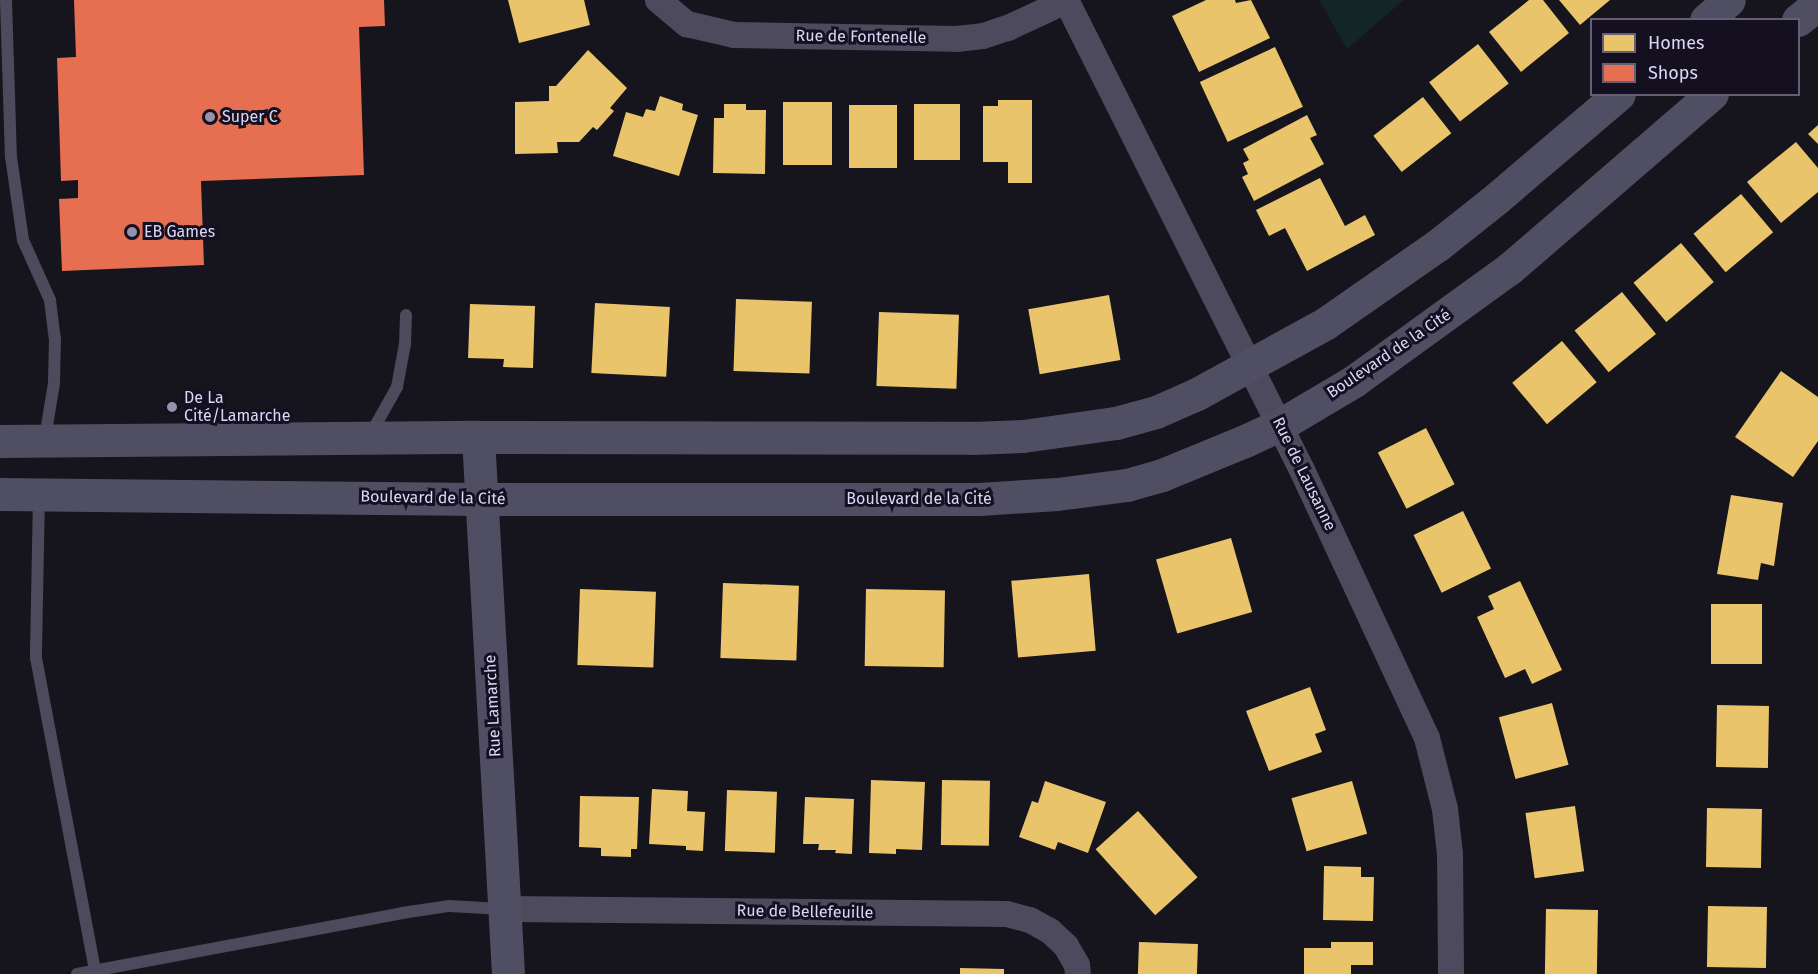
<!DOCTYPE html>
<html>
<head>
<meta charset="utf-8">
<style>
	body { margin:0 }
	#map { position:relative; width:1818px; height:974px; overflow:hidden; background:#16141c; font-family:"Fira Sans",sans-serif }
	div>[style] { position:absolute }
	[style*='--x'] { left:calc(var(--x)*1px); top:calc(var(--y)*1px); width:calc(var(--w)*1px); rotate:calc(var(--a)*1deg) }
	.green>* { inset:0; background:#142527 }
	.homes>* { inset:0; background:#e9c46a; transform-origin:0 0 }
	.shops>* { inset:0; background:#e76f51 }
	.lane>* { height:12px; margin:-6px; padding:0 6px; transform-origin:6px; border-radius:6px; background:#4c4a5c }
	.street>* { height:26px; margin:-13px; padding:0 13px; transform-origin:13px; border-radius:13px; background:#4c4a5c }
	.secondary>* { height:33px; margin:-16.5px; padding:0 16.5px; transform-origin:16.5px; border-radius:16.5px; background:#504e62 }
	.dots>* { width:16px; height:16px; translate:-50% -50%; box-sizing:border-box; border:3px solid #141020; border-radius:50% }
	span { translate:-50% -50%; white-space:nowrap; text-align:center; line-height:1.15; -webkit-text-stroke:6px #141020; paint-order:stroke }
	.street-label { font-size:16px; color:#dcd6f9 }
	.poi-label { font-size:16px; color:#dcd6f9 }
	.left { translate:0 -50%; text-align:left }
	.legend { position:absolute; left:1590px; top:18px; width:210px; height:78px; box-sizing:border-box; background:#141020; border:2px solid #645f77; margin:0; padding:8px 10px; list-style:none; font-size:18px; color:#dcd6f9 }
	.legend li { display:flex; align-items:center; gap:12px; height:30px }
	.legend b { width:30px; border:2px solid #645f77 }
</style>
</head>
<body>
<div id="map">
	<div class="green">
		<i style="clip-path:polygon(1319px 0,1404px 0,1347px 49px)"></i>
	</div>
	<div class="homes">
		<i style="clip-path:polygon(508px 0,584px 0,590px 25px,519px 43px)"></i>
		<i style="clip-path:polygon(1206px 0,1235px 0,1236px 3px,1251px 0,1270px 38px,1199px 72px,1172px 16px)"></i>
		<i style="clip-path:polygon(1529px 0,1543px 0,1569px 33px,1521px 72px,1489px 32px)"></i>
		<i style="clip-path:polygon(1559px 0,1610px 0,1580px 25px)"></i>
		<i style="left:1478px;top:44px;width:50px;height:62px;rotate:52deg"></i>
		<i style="left:1275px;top:47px;width:66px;height:83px;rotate:65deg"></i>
		<i style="clip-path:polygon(588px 50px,627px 88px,610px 108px,614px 111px,597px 130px,593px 127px,579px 142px,557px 142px,558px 153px,515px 154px,515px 102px,549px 101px,549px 86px,556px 86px)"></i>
		<i style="clip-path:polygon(660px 96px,683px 104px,682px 110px,698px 115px,679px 176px,613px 156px,626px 112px,643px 117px,646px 109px,655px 111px)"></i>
		<i style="left:1423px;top:97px;width:46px;height:63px;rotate:52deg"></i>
		<i style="clip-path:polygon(998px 100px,1032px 100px,1032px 183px,1008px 183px,1008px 162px,983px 162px,983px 106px,998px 106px)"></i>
		<i style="left:783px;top:102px;width:49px;height:63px"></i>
		<i style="clip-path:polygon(724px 104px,746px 104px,746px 110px,766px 110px,765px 174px,713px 173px,714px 118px,724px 118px)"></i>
		<i style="left:914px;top:104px;width:46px;height:56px"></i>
		<i style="left:849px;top:105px;width:48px;height:63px"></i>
		<i style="clip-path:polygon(1307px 115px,1317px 135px,1310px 138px,1324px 164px,1254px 201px,1242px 177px,1248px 174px,1243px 163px,1249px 160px,1243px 149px)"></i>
		<i style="clip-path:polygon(1818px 125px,1818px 144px,1808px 134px)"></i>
		<i style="clip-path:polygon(1796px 142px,1818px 168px,1818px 192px,1781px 223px,1747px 182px)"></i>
		<i style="clip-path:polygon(1320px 178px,1345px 226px,1365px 215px,1375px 235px,1307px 271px,1285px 228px,1269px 236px,1256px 210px)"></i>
		<i style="left:1741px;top:194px;width:50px;height:62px;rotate:50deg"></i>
		<i style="left:1681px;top:243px;width:51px;height:62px;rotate:50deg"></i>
		<i style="left:1622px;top:292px;width:54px;height:61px;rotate:51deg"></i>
		<i style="left:1109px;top:295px;width:66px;height:82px;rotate:80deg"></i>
		<i style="left:736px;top:299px;width:76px;height:72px;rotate:2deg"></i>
		<i style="left:595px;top:303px;width:75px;height:70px;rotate:3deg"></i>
		<i style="clip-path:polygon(470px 304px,535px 306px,533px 368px,503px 367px,504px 359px,468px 358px)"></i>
		<i style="left:879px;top:312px;width:80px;height:74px;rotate:2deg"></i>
		<i style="left:1562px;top:341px;width:54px;height:65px;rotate:50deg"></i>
		<i style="clip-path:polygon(1781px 371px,1818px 397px,1818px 441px,1793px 477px,1735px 437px)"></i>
		<i style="left:1426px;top:428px;width:63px;height:54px;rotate:63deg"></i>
		<i style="clip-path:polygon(1731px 495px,1783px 503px,1774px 566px,1761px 563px,1758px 580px,1717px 574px)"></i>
		<i style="left:1463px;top:511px;width:64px;height:55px;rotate:64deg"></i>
		<i style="left:1231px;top:538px;width:77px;height:78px;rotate:74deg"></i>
		<i style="left:1089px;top:574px;width:77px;height:78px;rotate:85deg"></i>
		<i style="clip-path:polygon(1520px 581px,1562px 670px,1532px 684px,1525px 669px,1505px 678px,1477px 617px,1494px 609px,1488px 596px)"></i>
		<i style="left:723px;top:583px;width:76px;height:75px;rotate:2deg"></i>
		<i style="left:580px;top:589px;width:76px;height:76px;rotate:2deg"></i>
		<i style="left:866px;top:589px;width:79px;height:77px;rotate:1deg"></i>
		<i style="left:1711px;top:604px;width:51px;height:60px"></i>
		<i style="clip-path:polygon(1310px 687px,1326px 730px,1315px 734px,1322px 752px,1269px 771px,1246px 711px)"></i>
		<i style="left:1552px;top:703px;width:64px;height:55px;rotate:75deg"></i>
		<i style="left:1717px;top:705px;width:52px;height:62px;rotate:1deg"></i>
		<i style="clip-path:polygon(871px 780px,925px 782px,922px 850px,896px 849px,896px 854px,869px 853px)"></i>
		<i style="left:942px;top:780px;width:48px;height:65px;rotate:1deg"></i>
		<i style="clip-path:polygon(1045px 781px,1106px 802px,1088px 853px,1058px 842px,1055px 850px,1019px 837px,1032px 801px,1038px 803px)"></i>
		<i style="left:1352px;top:781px;width:55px;height:63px;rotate:74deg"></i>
		<i style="clip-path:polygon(652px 789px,688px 791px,687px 811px,705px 812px,703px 851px,686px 850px,686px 846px,649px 844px)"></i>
		<i style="left:727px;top:790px;width:50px;height:61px;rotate:2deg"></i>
		<i style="clip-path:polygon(580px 796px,639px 797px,637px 849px,631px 849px,631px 857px,601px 856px,601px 848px,579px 847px)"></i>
		<i style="clip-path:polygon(805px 797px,854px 799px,852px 854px,835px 853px,836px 850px,818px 850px,819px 844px,803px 844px)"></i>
		<i style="left:1575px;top:806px;width:66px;height:50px;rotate:82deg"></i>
		<i style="left:1707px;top:808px;width:55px;height:59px;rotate:1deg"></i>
		<i style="left:1138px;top:811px;width:89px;height:57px;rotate:48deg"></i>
		<i style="clip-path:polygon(1324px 866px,1361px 867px,1361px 877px,1374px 877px,1373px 921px,1323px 920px)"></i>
		<i style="left:1708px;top:906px;width:59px;height:61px;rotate:1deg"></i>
		<i style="left:1546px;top:909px;width:52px;height:65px;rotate:1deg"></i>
		<i style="left:1139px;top:942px;width:59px;height:32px;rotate:2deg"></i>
		<i style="clip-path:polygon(1331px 942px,1373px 942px,1373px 965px,1351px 965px,1351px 974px,1304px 974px,1304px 948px,1331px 948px)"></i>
		<i style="clip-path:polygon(960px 968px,1004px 969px,1004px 974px,960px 974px)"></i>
	</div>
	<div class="shops">
		<i style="clip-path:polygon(74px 0,384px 0,385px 26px,359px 27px,364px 175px,201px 181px,204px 265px,62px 271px,59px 199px,78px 198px,78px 180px,61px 181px,57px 58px,76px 57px)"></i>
	</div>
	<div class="lane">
		<i style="--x:6;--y:0;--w:157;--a:88.2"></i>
		<i style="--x:11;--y:157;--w:84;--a:81.8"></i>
		<i style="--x:23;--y:240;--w:66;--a:65.8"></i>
		<i style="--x:50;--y:300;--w:38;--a:83"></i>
		<i style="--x:55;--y:338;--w:45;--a:91.3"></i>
		<i style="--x:54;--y:383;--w:56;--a:99.3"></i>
		<i style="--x:370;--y:435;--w:55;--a:-60.6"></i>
		<i style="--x:397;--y:387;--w:44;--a:-79.5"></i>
		<i style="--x:405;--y:344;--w:29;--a:-88"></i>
		<i style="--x:39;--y:495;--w:163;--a:91.1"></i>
		<i style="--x:36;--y:658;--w:318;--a:79.3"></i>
		<i style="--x:77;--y:974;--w:331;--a:-10.6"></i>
		<i style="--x:402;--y:913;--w:48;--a:-8.5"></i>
		<i style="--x:449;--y:906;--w:53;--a:3.2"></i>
	</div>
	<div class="street">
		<i style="--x:658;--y:0;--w:38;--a:40"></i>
		<i style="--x:687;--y:24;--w:48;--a:13.2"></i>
		<i style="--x:734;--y:35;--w:222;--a:1"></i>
		<i style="--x:956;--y:39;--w:27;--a:-6"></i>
		<i style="--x:983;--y:36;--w:26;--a:-18"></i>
		<i style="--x:1008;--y:28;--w:64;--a:-25"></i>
		<i style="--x:1066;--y:0;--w:526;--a:63.34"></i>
		<i style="--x:1302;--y:470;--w:296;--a:65"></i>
		<i style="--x:1427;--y:738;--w:73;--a:75.8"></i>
		<i style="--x:1445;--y:809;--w:45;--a:83.7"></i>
		<i style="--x:1450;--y:854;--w:120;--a:89.5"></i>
		<i style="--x:504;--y:909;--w:503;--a:0.57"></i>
		<i style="--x:1007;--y:914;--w:24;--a:15"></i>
		<i style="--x:1030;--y:920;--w:23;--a:29"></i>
		<i style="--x:1050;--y:931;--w:22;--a:43"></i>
		<i style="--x:1066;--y:946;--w:22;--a:60"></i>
		<i style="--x:1077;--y:965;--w:9;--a:84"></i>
	</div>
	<div class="secondary">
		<i style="--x:1706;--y:20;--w:30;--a:-41"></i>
		<i style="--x:1798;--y:20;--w:26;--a:-39"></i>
		<i style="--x:478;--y:437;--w:538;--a:86.8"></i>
		<i style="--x:0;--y:441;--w:478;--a:-0.5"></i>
		<i style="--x:478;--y:437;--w:494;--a:0.1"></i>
		<i style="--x:972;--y:438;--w:51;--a:-2.2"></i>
		<i style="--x:1023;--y:436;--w:94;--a:-8"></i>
		<i style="--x:1116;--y:423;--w:41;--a:-15.4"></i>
		<i style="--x:1156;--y:412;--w:45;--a:-23.7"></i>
		<i style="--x:1197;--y:394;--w:147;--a:-28.8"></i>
		<i style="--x:1326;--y:323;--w:136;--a:-34.9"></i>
		<i style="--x:1438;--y:245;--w:75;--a:-38.5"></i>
		<i style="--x:1497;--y:198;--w:160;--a:-40.4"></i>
		<i style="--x:0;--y:494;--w:481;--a:0.6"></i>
		<i style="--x:481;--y:499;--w:498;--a:0"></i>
		<i style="--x:979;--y:499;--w:78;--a:-3.7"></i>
		<i style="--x:1057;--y:494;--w:71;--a:-7.3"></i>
		<i style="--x:1127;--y:485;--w:36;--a:-16"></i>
		<i style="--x:1162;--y:475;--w:90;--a:-22.3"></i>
		<i style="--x:1245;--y:441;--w:38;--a:-25"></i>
		<i style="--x:1280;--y:425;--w:86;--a:-30.7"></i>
		<i style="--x:1354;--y:381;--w:191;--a:-35.9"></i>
		<i style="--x:1509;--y:269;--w:268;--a:-40.8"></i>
	</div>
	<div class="dots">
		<i style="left:210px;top:117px;background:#9792ac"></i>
		<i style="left:132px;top:232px;background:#9792ac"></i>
		<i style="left:172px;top:407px;background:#9792ac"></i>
	</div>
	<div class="street-label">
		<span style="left:861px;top:37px;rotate:1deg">Rue de Fontenelle</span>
		<span style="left:1389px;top:354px;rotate:-34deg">Boulevard de la Cité</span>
		<span style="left:1304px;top:474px;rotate:64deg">Rue de Lausanne</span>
		<span style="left:433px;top:498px;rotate:1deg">Boulevard de la Cité</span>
		<span style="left:919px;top:499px">Boulevard de la Cité</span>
		<span style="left:493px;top:706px;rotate:-93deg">Rue Lamarche</span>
		<span style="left:805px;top:912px;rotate:1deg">Rue de Bellefeuille</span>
	</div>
	<div class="poi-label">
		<span class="left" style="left:222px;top:117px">Super C</span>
		<span class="left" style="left:144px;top:232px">EB Games</span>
		<span class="left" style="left:184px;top:407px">De La<br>Cité/Lamarche</span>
	</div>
	<ul class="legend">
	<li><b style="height:16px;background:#e9c46a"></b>Homes</li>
	<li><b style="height:16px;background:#e76f51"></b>Shops</li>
	</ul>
</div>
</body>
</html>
